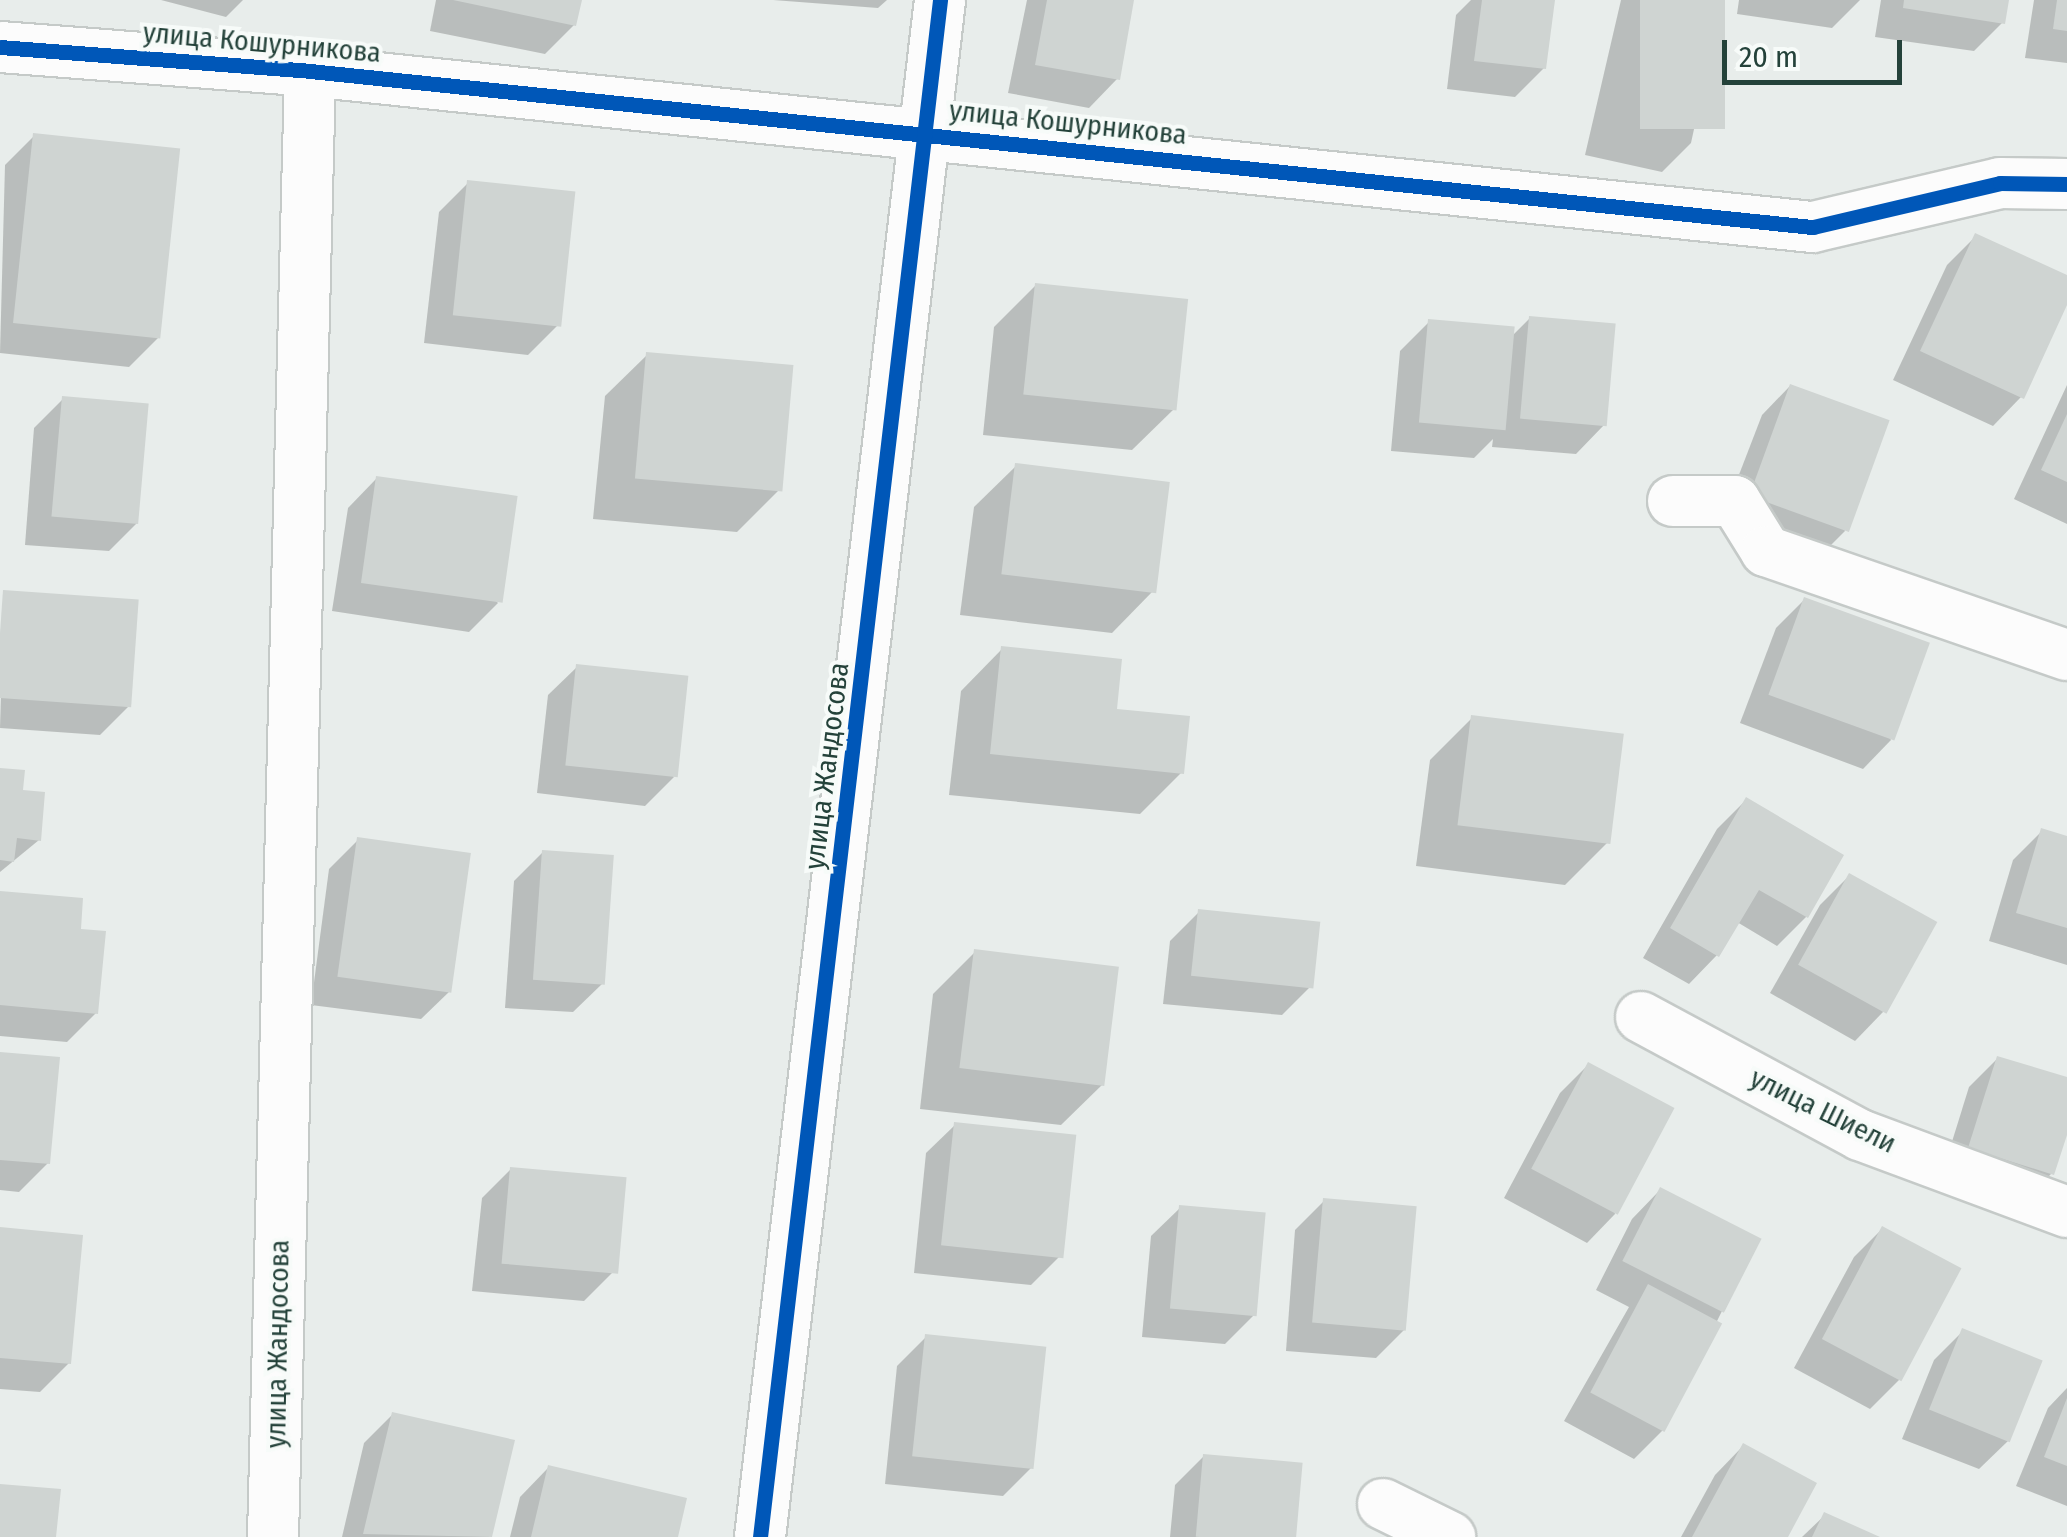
<!DOCTYPE html>
<html>
<head>
<meta charset="utf-8">
<style>
	body { margin:0 }
	#map { position:relative; width:2067px; height:1537px; overflow:hidden; background:#e8edeb; font-family:"Fira Sans Condensed",sans-serif }
	div>[style] { position:absolute }
	[style*='--x'] { left:calc(var(--x)*1px); top:calc(var(--y)*1px); width:calc(var(--w)*1px); rotate:calc(var(--a)*1deg) }
	.shadow>* { inset:0; background:#0003 }
	.building>* { inset:0; background:#cfd4d2; transform-origin:0 0 }
	.roads { filter:drop-shadow(2px 0 #c5cac8) drop-shadow(-2px 0 #c5cac8) drop-shadow(0 2px #c5cac8) drop-shadow(0 -2px #c5cac8) }
	.street>* { height:50px; margin:-25px; padding:0 25px; transform-origin:25px; border-radius:25px; background:#fcfcfc }
	.cycleway>* { height:15px; margin:-7.5px; padding:0 7.5px; transform-origin:7.5px; border-radius:7.5px; background:#0057b8 }
	span { translate:-50% -50%; white-space:nowrap; text-align:center; line-height:1.15; -webkit-text-stroke:8px #f7fbf9; paint-order:stroke }
	.street-label { font-size:28px; color:#24423a }
	.scale { position:absolute; left:1722px; top:40px; width:180px; height:45px; box-sizing:border-box; border:5px solid #24423a; border-top:0; padding-left:12px; font-size:30px; line-height:35px; white-space:nowrap; color:#24423a; -webkit-text-stroke:8px #f7fbf9; paint-order:stroke }
</style>
</head>
<body>
<div id="map">
	<div class="shadow">
		<i style="clip-path:polygon(161px 0,243px 0,226px 17px)"></i>
		<i style="clip-path:polygon(436px 0,579px 0,574px 25px,545px 54px,430px 31px)"></i>
		<i style="clip-path:polygon(773px 0,887px 0,878px 8px)"></i>
		<i style="clip-path:polygon(1132px 0,1117px 79px,1089px 108px,1008px 93px,1027px 0)"></i>
		<i style="clip-path:polygon(1471px 0,1552px 0,1544px 68px,1515px 97px,1447px 89px,1456px 15px)"></i>
		<i style="clip-path:polygon(1621px 0,1722px 0,1691px 143px,1662px 172px,1585px 155px)"></i>
		<i style="clip-path:polygon(1739px 0,1860px 0,1832px 28px,1737px 14px)"></i>
		<i style="clip-path:polygon(1881px 0,2006px 0,2003px 22px,1974px 51px,1875px 37px)"></i>
		<i style="clip-path:polygon(2034px 0,2067px 0,2067px 63px,2025px 58px)"></i>
		<i style="clip-path:polygon(34px 136px,158px 338px,129px 367px,0 353px,5px 165px)"></i>
		<i style="clip-path:polygon(468px 183px,557px 326px,528px 355px,424px 343px,439px 212px)"></i>
		<i style="clip-path:polygon(1976px 236px,2067px 278px,2067px 299px,2021px 397px,1993px 426px,1893px 380px,1947px 265px)"></i>
		<i style="clip-path:polygon(1036px 285px,1174px 409px,1132px 450px,983px 435px,994px 327px)"></i>
		<i style="clip-path:polygon(1530px 318px,1604px 425px,1576px 454px,1492px 447px,1493px 439px,1474px 458px,1391px 451px,1400px 351px,1429px 322px,1511px 337px)"></i>
		<i style="clip-path:polygon(647px 355px,779px 490px,737px 532px,593px 519px,605px 396px)"></i>
		<i style="clip-path:polygon(2067px 385px,2067px 524px,2014px 499px)"></i>
		<i style="clip-path:polygon(1790px 386px,1845px 531px,1816px 560px,1720px 524px,1762px 415px)"></i>
		<i style="clip-path:polygon(63px 399px,138px 522px,109px 551px,25px 545px,34px 428px)"></i>
		<i style="clip-path:polygon(1016px 466px,1153px 591px,1112px 633px,960px 615px,974px 507px)"></i>
		<i style="clip-path:polygon(376px 479px,498px 603px,469px 632px,332px 611px,348px 508px)"></i>
		<i style="clip-path:polygon(4px 593px,129px 706px,100px 735px,0 728px)"></i>
		<i style="clip-path:polygon(1804px 600px,1891px 740px,1863px 769px,1740px 723px,1776px 628px)"></i>
		<i style="clip-path:polygon(1002px 649px,1114px 711px,1182px 772px,1140px 814px,949px 795px,961px 691px)"></i>
		<i style="clip-path:polygon(577px 667px,674px 777px,645px 806px,537px 793px,548px 695px)"></i>
		<i style="clip-path:polygon(1472px 718px,1607px 843px,1565px 885px,1416px 866px,1430px 760px)"></i>
		<i style="clip-path:polygon(0 770px,21px 792px,39px 840px,0 872px)"></i>
		<i style="clip-path:polygon(1746px 800px,1841px 856px,1806px 917px,1777px 946px,1737px 922px,1717px 955px,1689px 984px,1643px 958px,1717px 829px)"></i>
		<i style="clip-path:polygon(2042px 831px,2067px 838px,2067px 965px,1989px 941px,2013px 860px)"></i>
		<i style="clip-path:polygon(358px 840px,450px 991px,421px 1019px,311px 1005px,329px 869px)"></i>
		<i style="clip-path:polygon(543px 852px,602px 984px,573px 1012px,505px 1008px,514px 881px)"></i>
		<i style="clip-path:polygon(1849px 876px,1883px 1012px,1855px 1041px,1770px 993px,1820px 905px)"></i>
		<i style="clip-path:polygon(0 893px,78px 932px,96px 1013px,67px 1042px,0 1036px)"></i>
		<i style="clip-path:polygon(1199px 912px,1311px 986px,1282px 1015px,1163px 1004px,1170px 941px)"></i>
		<i style="clip-path:polygon(975px 952px,1103px 1084px,1061px 1125px,920px 1109px,933px 994px)"></i>
		<i style="clip-path:polygon(0 1055px,48px 1163px,19px 1192px,0 1190px)"></i>
		<i style="clip-path:polygon(1998px 1058px,2067px 1080px,2067px 1126px,2052px 1173px,2023px 1202px,1941px 1177px,1969px 1087px)"></i>
		<i style="clip-path:polygon(1588px 1065px,1615px 1214px,1587px 1243px,1504px 1198px,1560px 1093px)"></i>
		<i style="clip-path:polygon(955px 1125px,1060px 1256px,1031px 1285px,914px 1273px,926px 1153px)"></i>
		<i style="clip-path:polygon(511px 1169px,613px 1272px,584px 1301px,472px 1291px,482px 1198px)"></i>
		<i style="clip-path:polygon(1660px 1190px,1722px 1311px,1663px 1430px,1634px 1459px,1564px 1421px,1629px 1307px,1596px 1290px,1632px 1219px)"></i>
		<i style="clip-path:polygon(1324px 1201px,1405px 1329px,1376px 1358px,1286px 1351px,1295px 1230px)"></i>
		<i style="clip-path:polygon(1180px 1208px,1254px 1315px,1225px 1344px,1142px 1337px,1151px 1236px)"></i>
		<i style="clip-path:polygon(1882px 1229px,1958px 1269px,1899px 1380px,1870px 1409px,1794px 1368px,1854px 1257px)"></i>
		<i style="clip-path:polygon(0 1230px,69px 1363px,40px 1392px,0 1389px)"></i>
		<i style="clip-path:polygon(1963px 1331px,2008px 1441px,1979px 1469px,1902px 1439px,1934px 1360px)"></i>
		<i style="clip-path:polygon(926px 1337px,1032px 1467px,1003px 1496px,885px 1484px,897px 1366px)"></i>
		<i style="clip-path:polygon(2067px 1388px,2067px 1506px,2016px 1486px,2048px 1408px)"></i>
		<i style="clip-path:polygon(393px 1414px,512px 1442px,489px 1537px,342px 1537px,364px 1443px)"></i>
		<i style="clip-path:polygon(1743px 1446px,1785px 1537px,1681px 1537px,1715px 1475px)"></i>
		<i style="clip-path:polygon(1204px 1456px,1293px 1537px,1170px 1537px,1175px 1485px)"></i>
		<i style="clip-path:polygon(548px 1468px,675px 1537px,510px 1537px,520px 1497px)"></i>
		<i style="clip-path:polygon(1825px 1515px,1873px 1537px,1802px 1537px)"></i>
	</div>
	<div class="building">
		<i style="clip-path:polygon(453px 0,582px 0,576px 26px)"></i>
		<i style="clip-path:polygon(1047px 0,1134px 0,1120px 80px,1035px 65px)"></i>
		<i style="clip-path:polygon(1482px 0,1555px 0,1546px 69px,1474px 61px)"></i>
		<i style="left:1640px;top:0;width:85px;height:129px"></i>
		<i style="clip-path:polygon(1904px 0,2009px 0,2005px 24px,1903px 8px)"></i>
		<i style="clip-path:polygon(2057px 0,2067px 0,2067px 31px,2053px 29px)"></i>
		<i style="left:33px;top:133px;width:148px;height:191px;rotate:6deg"></i>
		<i style="left:467px;top:180px;width:109px;height:136px;rotate:6deg"></i>
		<i style="clip-path:polygon(1975px 233px,2067px 275px,2067px 305px,2024px 399px,1920px 351px)"></i>
		<i style="left:1035px;top:283px;width:154px;height:112px;rotate:6deg"></i>
		<i style="left:1529px;top:316px;width:87px;height:103px;rotate:5deg"></i>
		<i style="left:1428px;top:319px;width:87px;height:104px;rotate:5deg"></i>
		<i style="left:646px;top:352px;width:148px;height:127px;rotate:5deg"></i>
		<i style="left:1790px;top:384px;width:106px;height:119px;rotate:20deg"></i>
		<i style="left:62px;top:396px;width:87px;height:121px;rotate:5deg"></i>
		<i style="clip-path:polygon(2067px 414px,2067px 482px,2041px 470px)"></i>
		<i style="left:1015px;top:463px;width:156px;height:112px;rotate:7deg"></i>
		<i style="left:376px;top:476px;width:143px;height:108px;rotate:8deg"></i>
		<i style="left:3px;top:590px;width:136px;height:108px;rotate:4deg"></i>
		<i style="left:1804px;top:597px;width:134px;height:104px;rotate:20deg"></i>
		<i style="clip-path:polygon(1001px 646px,1122px 659px,1117px 709px,1190px 716px,1184px 774px,990px 754px)"></i>
		<i style="left:576px;top:664px;width:113px;height:102px;rotate:6deg"></i>
		<i style="left:1471px;top:715px;width:154px;height:111px;rotate:7deg"></i>
		<i style="clip-path:polygon(0 768px,25px 770px,23px 790px,45px 792px,41px 841px,17px 838px,14px 862px,0 860px)"></i>
		<i style="clip-path:polygon(1746px 797px,1844px 855px,1808px 918px,1759px 890px,1719px 957px,1670px 928px)"></i>
		<i style="clip-path:polygon(2041px 828px,2067px 836px,2067px 928px,2016px 913px)"></i>
		<i style="left:357px;top:837px;width:115px;height:141px;rotate:8deg"></i>
		<i style="left:542px;top:850px;width:72px;height:130px;rotate:4deg"></i>
		<i style="left:1849px;top:873px;width:101px;height:105px;rotate:29deg"></i>
		<i style="clip-path:polygon(0 891px,83px 898px,81px 929px,106px 931px,98px 1014px,0 1005px)"></i>
		<i style="left:1198px;top:909px;width:123px;height:67px;rotate:6deg"></i>
		<i style="left:974px;top:949px;width:146px;height:120px;rotate:7deg"></i>
		<i style="clip-path:polygon(0 1052px,60px 1057px,50px 1164px,0 1160px)"></i>
		<i style="clip-path:polygon(1997px 1056px,2067px 1077px,2067px 1135px,2054px 1175px,1968px 1148px)"></i>
		<i style="left:1588px;top:1062px;width:98px;height:121px;rotate:28deg"></i>
		<i style="left:954px;top:1122px;width:123px;height:124px;rotate:6deg"></i>
		<i style="left:510px;top:1167px;width:117px;height:97px;rotate:5deg"></i>
		<i style="left:1660px;top:1187px;width:114px;height:83px;rotate:27deg"></i>
		<i style="left:1323px;top:1198px;width:94px;height:125px;rotate:5deg"></i>
		<i style="left:1179px;top:1205px;width:87px;height:104px;rotate:5deg"></i>
		<i style="left:1882px;top:1226px;width:90px;height:128px;rotate:28deg"></i>
		<i style="clip-path:polygon(0 1227px,83px 1235px,71px 1364px,0 1358px)"></i>
		<i style="left:1648px;top:1284px;width:84px;height:123px;rotate:28deg"></i>
		<i style="left:1962px;top:1328px;width:87px;height:88px;rotate:22deg"></i>
		<i style="left:925px;top:1334px;width:122px;height:123px;rotate:6deg"></i>
		<i style="clip-path:polygon(2067px 1398px,2067px 1466px,2044px 1457px)"></i>
		<i style="clip-path:polygon(392px 1412px,515px 1440px,492px 1537px,363px 1534px)"></i>
		<i style="clip-path:polygon(1743px 1443px,1817px 1483px,1788px 1537px,1692px 1537px)"></i>
		<i style="left:1203px;top:1454px;width:100px;height:83px;rotate:5deg"></i>
		<i style="clip-path:polygon(548px 1465px,687px 1498px,678px 1537px,531px 1537px)"></i>
		<i style="clip-path:polygon(0 1484px,61px 1489px,56px 1537px,0 1537px)"></i>
		<i style="clip-path:polygon(1824px 1512px,1880px 1537px,1812px 1537px)"></i>
	</div>
	<div class="roads">
		<div class="street">
			<i style="--x:0;--y:47;--w:311;--a:4.4"></i>
			<i style="--x:310;--y:71;--w:1511;--a:5.93"></i>
			<i style="--x:1813;--y:227;--w:192;--a:-13.2"></i>
			<i style="--x:2000;--y:183;--w:67;--a:0.9"></i>
			<i style="--x:1673;--y:501;--w:62;--a:0"></i>
			<i style="--x:1735;--y:501;--w:59;--a:58.2"></i>
			<i style="--x:1766;--y:551;--w:318;--a:19.1"></i>
			<i style="--x:1641;--y:1017;--w:249;--a:28.3"></i>
			<i style="--x:1860;--y:1135;--w:221;--a:20.4"></i>
			<i style="--x:1383;--y:1504;--w:75;--a:26.2"></i>
			<i style="--x:273;--y:1537;--w:1466;--a:-88.55"></i>
			<i style="--x:760;--y:1537;--w:1548;--a:-83.32"></i>
		</div>
	</div>
	<div class="cycleway">
		<i style="--x:0;--y:47;--w:311;--a:4.4"></i>
		<i style="--x:310;--y:71;--w:1511;--a:5.93"></i>
		<i style="--x:1813;--y:227;--w:192;--a:-13.2"></i>
		<i style="--x:2000;--y:183;--w:67;--a:0.9"></i>
		<i style="--x:760;--y:1537;--w:1548;--a:-83.32"></i>
	</div>
	<div class="street-label">
		<span style="left:262px;top:43px;rotate:5deg">улица Кошурникова</span>
		<span style="left:1068px;top:123px;rotate:6deg">улица Кошурникова</span>
		<span style="left:827px;top:766px;rotate:-83deg">улица Жандосова</span>
		<span style="left:1823px;top:1111px;rotate:26deg">улица Шиели</span>
		<span style="left:278px;top:1344px;rotate:-89deg">улица Жандосова</span>
	</div>
	<div class="scale">20 m</div>
</div>
</body>
</html>
